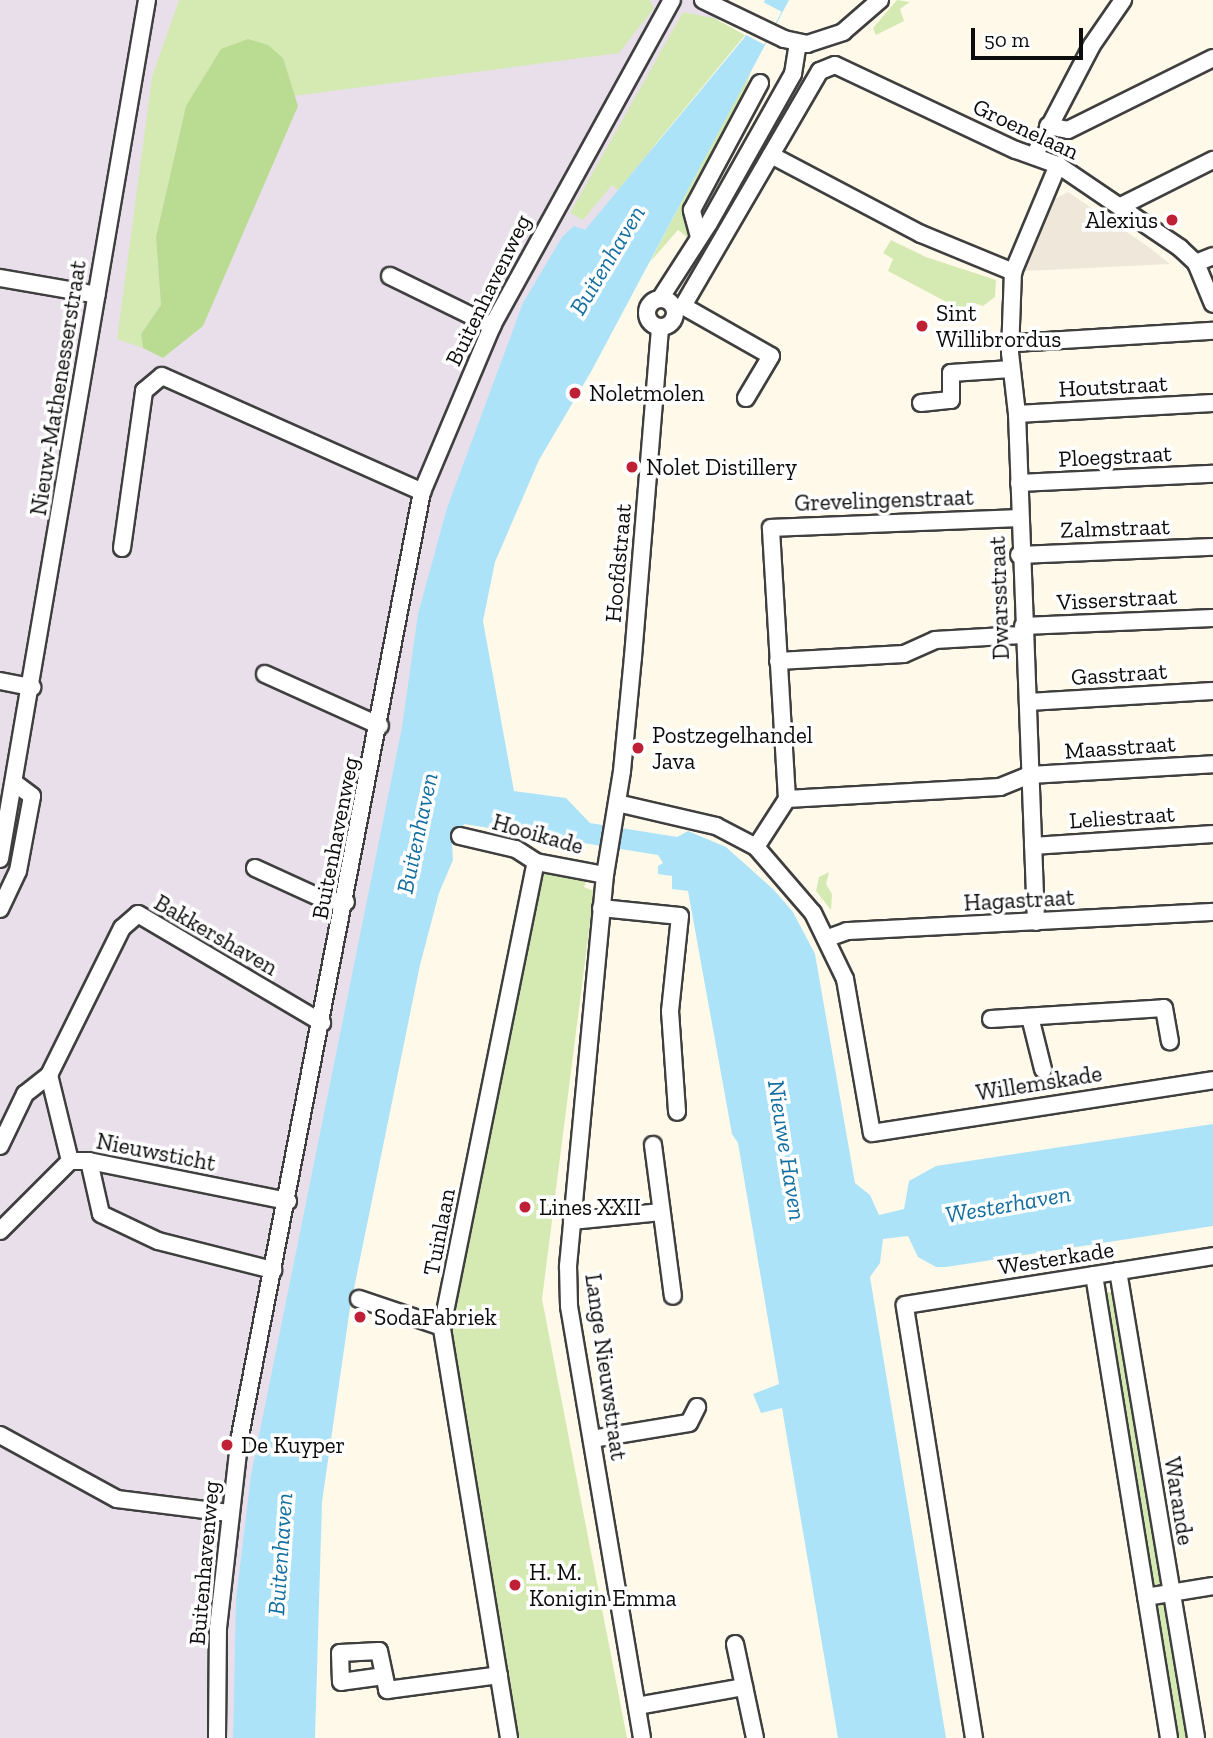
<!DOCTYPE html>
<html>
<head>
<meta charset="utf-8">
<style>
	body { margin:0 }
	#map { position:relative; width:1213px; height:1738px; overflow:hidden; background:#fff9ea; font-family:"Zilla Slab",serif }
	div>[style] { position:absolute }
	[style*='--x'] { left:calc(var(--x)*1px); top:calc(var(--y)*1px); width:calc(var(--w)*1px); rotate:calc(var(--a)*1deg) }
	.industrial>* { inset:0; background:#e9dfeb }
	.green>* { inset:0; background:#d5eab3; transform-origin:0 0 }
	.forest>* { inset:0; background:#badb92 }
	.plaza>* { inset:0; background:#eee7da }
	.water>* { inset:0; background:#ade3f8 }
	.pier>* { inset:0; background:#fff9ea; transform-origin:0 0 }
	.minor-tunnel>* { height:16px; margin-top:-8px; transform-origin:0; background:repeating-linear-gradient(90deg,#dbd5c9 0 16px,transparent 0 24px) }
	.roads { filter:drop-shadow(2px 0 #3f3f3f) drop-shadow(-2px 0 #3f3f3f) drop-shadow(0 2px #3f3f3f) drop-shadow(0 -2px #3f3f3f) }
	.minor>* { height:16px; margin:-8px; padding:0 8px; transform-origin:8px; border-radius:8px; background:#fff }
	.minor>.ring { margin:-8px; padding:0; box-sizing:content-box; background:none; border:16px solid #fff; border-radius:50% }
	.dots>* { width:19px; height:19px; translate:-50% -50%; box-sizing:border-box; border:4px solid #fff; border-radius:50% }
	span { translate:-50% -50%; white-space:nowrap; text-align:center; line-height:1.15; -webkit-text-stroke:7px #fff; paint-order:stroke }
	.street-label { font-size:23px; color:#0c0c0c }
	.poi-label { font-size:23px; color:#0c0c0c }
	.right { translate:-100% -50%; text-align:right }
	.left { translate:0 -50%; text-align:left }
	.water-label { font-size:24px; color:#126fa0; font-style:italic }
	.scale { position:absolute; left:971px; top:28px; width:112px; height:32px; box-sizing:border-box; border:4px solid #0c0c0c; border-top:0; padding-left:9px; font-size:21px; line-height:24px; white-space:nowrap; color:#0c0c0c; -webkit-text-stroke:5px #fff; paint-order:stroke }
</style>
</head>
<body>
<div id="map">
	<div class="industrial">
		<i style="clip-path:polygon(0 0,730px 0,681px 85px,464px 559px,270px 1738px,0 1738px)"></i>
	</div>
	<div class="green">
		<i style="clip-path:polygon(179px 0,650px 0,654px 8px,619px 53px,294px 96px,283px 58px,221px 49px,186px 107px,156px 237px,161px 305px,141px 334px,143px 348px,117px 339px,152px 77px)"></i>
		<i style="clip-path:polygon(897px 0,910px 2px,900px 9px,904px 21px,876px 35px,873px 28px)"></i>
		<i style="clip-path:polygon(683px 12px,714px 18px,745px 35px,618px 190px,612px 185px,583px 220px,570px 213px)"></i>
		<i style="clip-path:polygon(752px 67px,736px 122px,693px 226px,687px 237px,678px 230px,650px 262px)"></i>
		<i style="clip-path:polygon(891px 240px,926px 257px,996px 280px,995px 297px,983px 306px,974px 303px,969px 314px,888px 271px,893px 259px,883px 253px)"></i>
		<i style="clip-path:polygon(544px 869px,586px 882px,584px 887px,594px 891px,542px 1299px,627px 1738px,515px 1738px,445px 1331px)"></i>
		<i style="clip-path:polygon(829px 872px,826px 884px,832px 894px,831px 910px,816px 891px,819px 877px)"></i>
		<i style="left:1117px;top:1291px;width:296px;height:16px;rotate:81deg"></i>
		<i style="clip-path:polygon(1162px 1604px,1166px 1605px,1191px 1738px,1174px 1738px,1154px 1608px)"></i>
	</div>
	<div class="forest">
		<i style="clip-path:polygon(248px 39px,268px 45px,283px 58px,298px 106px,203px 326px,163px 358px,143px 348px,141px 334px,161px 305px,156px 237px,186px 106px,221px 49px)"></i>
	</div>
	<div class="plaza">
		<i style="clip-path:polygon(1068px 192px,1150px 248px,1170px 264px,1025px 271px,1055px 199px)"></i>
	</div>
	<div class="water">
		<i style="clip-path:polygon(765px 0,789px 0,592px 370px,539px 460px,495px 562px,483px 621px,514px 791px,566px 798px,590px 823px,677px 837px,688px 831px,726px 847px,774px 890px,793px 912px,815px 954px,855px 1183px,870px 1195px,879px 1215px,904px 1209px,909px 1181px,936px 1166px,1213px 1124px,1213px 1226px,946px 1267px,936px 1267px,918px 1257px,908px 1236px,883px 1239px,880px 1263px,870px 1277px,946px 1738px,838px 1738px,782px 1408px,761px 1413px,753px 1394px,779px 1384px,738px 1143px,732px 1134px,688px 891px,672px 889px,672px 876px,658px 874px,658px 866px,663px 863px,658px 855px,464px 824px,452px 843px,453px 860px,439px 893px,420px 965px,350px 1308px,322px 1502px,315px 1738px,233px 1738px,236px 1599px,251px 1475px,402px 727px,418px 614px,447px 508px,523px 303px,562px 237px,574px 226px,585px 230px,744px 38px)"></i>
	</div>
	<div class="pier">
		<i style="left:763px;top:2px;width:21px;height:37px;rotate:28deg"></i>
	</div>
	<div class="minor-tunnel">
		<i style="--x:1043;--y:1069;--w:23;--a:80"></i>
	</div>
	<div class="roads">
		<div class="minor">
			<i style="--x:703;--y:0;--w:90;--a:25.7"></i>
			<i style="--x:784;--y:39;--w:24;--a:12"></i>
			<i style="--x:807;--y:44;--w:38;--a:-18"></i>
			<i style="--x:843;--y:32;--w:49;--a:-40.9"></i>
			<i style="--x:1048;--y:126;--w:20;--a:11"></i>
			<i style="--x:1068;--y:130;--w:162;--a:-26.4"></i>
			<i style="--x:771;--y:155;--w:170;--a:27.8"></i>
			<i style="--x:921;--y:234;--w:100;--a:22.4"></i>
			<i style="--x:1034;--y:156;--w:125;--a:-62.4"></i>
			<i style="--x:1092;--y:45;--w:55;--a:-55.4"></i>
			<i style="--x:1121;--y:206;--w:103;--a:-26.6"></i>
			<i style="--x:699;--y:237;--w:28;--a:-105"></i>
			<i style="--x:692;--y:210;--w:144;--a:-61.8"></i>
			<i style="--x:1196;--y:263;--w:18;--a:-22"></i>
			<i style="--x:390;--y:276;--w:114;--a:26.1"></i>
			<i style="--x:0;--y:278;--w:98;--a:9.9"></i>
			<i class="ring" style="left:647px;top:299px;width:12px;height:12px"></i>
			<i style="--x:660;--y:299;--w:90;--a:-57.2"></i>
			<i style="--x:709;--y:223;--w:171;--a:-60.6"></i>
			<i style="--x:793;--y:74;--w:31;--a:-81"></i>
			<i style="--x:683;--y:306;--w:101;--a:29.6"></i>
			<i style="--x:771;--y:356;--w:49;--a:120.8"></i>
			<i style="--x:675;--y:309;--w:9;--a:-21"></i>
			<i style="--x:683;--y:306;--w:272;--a:-59.8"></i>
			<i style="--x:820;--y:71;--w:16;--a:-22"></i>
			<i style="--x:835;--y:65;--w:200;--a:25.2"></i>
			<i style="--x:1016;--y:150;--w:45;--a:19.7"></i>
			<i style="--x:1058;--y:165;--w:148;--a:34.2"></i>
			<i style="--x:1180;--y:248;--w:22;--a:43"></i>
			<i style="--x:1196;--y:263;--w:44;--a:67.5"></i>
			<i style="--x:1014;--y:343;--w:199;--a:-3.5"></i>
			<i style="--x:921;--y:403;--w:30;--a:-6"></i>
			<i style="--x:951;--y:400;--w:27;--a:-90"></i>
			<i style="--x:951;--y:373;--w:60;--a:-3.8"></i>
			<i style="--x:1017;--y:414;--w:196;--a:-3.2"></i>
			<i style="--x:1019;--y:483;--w:194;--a:-2.7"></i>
			<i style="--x:122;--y:548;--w:159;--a:-82"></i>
			<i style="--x:144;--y:391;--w:23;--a:-40"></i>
			<i style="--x:162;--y:376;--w:285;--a:24"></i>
			<i style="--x:1019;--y:555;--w:194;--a:-2.4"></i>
			<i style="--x:1023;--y:626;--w:190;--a:-2.4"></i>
			<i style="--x:778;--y:661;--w:126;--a:-3.2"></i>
			<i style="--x:904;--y:654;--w:34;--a:-24"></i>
			<i style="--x:935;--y:640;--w:87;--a:-3.3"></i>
			<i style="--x:265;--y:674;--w:126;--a:24.3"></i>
			<i style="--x:0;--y:681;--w:33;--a:11"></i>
			<i style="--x:1028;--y:702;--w:185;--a:-3.4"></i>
			<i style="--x:787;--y:799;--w:271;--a:-93.4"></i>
			<i style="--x:771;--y:528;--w:248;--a:-2.3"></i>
			<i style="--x:787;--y:799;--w:213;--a:-3.2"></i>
			<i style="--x:1000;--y:787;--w:32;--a:-22"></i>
			<i style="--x:1030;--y:775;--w:183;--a:-3.4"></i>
			<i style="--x:617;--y:803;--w:102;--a:13.1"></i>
			<i style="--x:716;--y:826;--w:45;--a:27.7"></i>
			<i style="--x:756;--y:847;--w:87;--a:49.2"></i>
			<i style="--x:813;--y:913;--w:73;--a:64.1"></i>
			<i style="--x:845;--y:979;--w:156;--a:80.1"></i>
			<i style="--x:872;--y:1133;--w:345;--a:-8.8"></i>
			<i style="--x:460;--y:836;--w:57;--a:13.1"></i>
			<i style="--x:516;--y:849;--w:24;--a:33"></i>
			<i style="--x:536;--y:862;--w:70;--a:10.7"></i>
			<i style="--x:1033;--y:846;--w:180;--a:-3.8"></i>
			<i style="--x:756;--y:847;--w:57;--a:-57.1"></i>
			<i style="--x:0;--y:859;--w:871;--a:-80.29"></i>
			<i style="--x:255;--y:868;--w:77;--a:24.6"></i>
			<i style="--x:325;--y:900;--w:21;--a:5"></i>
			<i style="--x:601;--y:908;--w:79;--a:5.8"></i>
			<i style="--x:680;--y:916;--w:96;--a:96"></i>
			<i style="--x:670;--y:1011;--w:101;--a:86"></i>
			<i style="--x:0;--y:909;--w:42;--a:-64.7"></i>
			<i style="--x:18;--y:871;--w:76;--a:-79.4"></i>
			<i style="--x:32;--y:796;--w:21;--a:-143"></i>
			<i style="--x:1036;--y:922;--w:508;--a:-92.14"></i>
			<i style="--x:1017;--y:414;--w:61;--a:-96.5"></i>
			<i style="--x:1010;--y:353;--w:81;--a:-87.9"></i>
			<i style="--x:1013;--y:272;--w:116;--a:-67.2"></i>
			<i style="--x:828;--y:938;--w:20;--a:-20"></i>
			<i style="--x:847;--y:931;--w:366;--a:-3"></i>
			<i style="--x:1030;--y:1017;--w:54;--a:76"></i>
			<i style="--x:991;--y:1019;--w:173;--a:-3.6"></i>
			<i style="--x:1164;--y:1008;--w:34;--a:80"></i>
			<i style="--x:49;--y:1075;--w:89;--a:76.3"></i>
			<i style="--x:653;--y:1145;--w:152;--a:82.5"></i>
			<i style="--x:0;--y:1146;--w:58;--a:-64.3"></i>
			<i style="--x:25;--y:1094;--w:31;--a:-38"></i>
			<i style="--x:49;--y:1075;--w:164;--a:-63.6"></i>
			<i style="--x:122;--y:928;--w:21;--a:-41"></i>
			<i style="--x:138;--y:914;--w:214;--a:30.6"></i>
			<i style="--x:89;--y:1161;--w:54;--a:77.2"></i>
			<i style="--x:101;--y:1214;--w:63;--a:25.3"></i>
			<i style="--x:158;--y:1241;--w:119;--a:14.2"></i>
			<i style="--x:572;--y:1221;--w:89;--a:-5.8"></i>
			<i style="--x:0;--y:1231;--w:99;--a:-45"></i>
			<i style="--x:70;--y:1161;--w:19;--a:0"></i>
			<i style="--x:89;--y:1161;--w:203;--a:11.4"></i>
			<i style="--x:1118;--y:1271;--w:473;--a:80.5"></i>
			<i style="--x:1094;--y:1275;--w:469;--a:80.8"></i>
			<i style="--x:359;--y:1299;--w:88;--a:18.6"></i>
			<i style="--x:0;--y:1435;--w:133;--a:28.7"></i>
			<i style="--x:117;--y:1499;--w:113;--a:7.1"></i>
			<i style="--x:592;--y:1439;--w:98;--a:-9.4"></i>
			<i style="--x:689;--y:1423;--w:18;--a:-63"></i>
			<i style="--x:1146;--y:1597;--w:68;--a:-9.3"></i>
			<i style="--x:735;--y:1644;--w:96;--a:78"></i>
			<i style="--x:384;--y:1676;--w:43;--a:172.1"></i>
			<i style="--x:341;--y:1682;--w:29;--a:-92"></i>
			<i style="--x:340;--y:1653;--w:39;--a:-3"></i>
			<i style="--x:379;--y:1651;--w:40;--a:78"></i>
			<i style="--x:387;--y:1690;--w:113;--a:-7.6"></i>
			<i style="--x:637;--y:1706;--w:109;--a:-10.1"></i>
			<i style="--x:217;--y:1738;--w:110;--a:-89.5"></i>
			<i style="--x:218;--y:1628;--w:193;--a:-83.5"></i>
			<i style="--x:240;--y:1436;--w:961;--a:-79.09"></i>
			<i style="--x:422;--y:492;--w:180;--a:-67.1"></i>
			<i style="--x:492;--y:326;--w:372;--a:-61.1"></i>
			<i style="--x:509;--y:1738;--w:416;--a:-99.3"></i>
			<i style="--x:442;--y:1327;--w:474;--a:-78.6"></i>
			<i style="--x:642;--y:1738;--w:438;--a:-99.6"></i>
			<i style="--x:569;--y:1306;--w:40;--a:-91.4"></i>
			<i style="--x:568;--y:1266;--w:393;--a:-84.6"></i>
			<i style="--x:605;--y:875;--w:105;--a:-80.7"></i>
			<i style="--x:622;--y:771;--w:115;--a:-84.5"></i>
			<i style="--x:633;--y:657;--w:331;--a:-85.3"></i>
			<i style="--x:974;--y:1738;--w:438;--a:-99.1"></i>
			<i style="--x:905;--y:1305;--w:312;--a:-9"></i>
		</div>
	</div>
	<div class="dots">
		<i style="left:1172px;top:220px;background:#bf2036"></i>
		<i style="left:922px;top:326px;background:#bf2036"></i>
		<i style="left:575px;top:393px;background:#bf2036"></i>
		<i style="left:632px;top:467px;background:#bf2036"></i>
		<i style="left:638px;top:748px;background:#bf2036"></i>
		<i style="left:525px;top:1207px;background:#bf2036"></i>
		<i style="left:360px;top:1317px;background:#bf2036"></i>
		<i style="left:227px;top:1445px;background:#bf2036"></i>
		<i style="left:515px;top:1585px;background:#bf2036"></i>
	</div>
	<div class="street-label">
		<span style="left:1026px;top:129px;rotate:25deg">Groenelaan</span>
		<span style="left:488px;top:290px;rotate:-64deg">Buitenhavenweg</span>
		<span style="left:1113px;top:386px;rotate:-3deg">Houtstraat</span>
		<span style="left:58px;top:388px;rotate:-81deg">Nieuw-Mathenesserstraat</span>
		<span style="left:1115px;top:456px;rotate:-3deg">Ploegstraat</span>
		<span style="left:884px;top:500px;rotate:-2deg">Grevelingenstraat</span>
		<span style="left:1115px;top:528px;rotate:-2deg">Zalmstraat</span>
		<span style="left:618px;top:563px;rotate:-85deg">Hoofdstraat</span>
		<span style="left:999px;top:598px;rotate:-92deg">Dwarsstraat</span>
		<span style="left:1117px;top:599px;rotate:-3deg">Visserstraat</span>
		<span style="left:1119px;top:674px;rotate:-4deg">Gasstraat</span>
		<span style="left:1120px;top:747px;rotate:-4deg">Maasstraat</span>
		<span style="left:1122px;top:817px;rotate:-4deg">Leliestraat</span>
		<span style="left:538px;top:834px;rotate:16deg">Hooikade</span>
		<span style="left:335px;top:838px;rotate:-79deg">Buitenhavenweg</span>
		<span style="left:1019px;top:900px;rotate:-3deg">Hagastraat</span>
		<span style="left:216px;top:935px;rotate:30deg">Bakkershaven</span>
		<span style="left:1039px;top:1083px;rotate:-9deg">Willemskade</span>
		<span style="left:156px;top:1152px;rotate:11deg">Nieuwsticht</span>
		<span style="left:439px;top:1232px;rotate:-79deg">Tuinlaan</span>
		<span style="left:1056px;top:1258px;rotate:-9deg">Westerkade</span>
		<span style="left:606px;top:1367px;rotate:82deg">Lange Nieuwstraat</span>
		<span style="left:1179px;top:1501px;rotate:81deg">Warande</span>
		<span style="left:204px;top:1563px;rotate:-85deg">Buitenhavenweg</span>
	</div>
	<div class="poi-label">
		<span class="right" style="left:1158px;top:220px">Alexius</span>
		<span class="left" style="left:936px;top:326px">Sint<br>Willibrordus</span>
		<span class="left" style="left:589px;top:393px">Noletmolen</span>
		<span class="left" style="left:646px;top:467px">Nolet Distillery</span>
		<span class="left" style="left:652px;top:748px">Postzegelhandel<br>Java</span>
		<span class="left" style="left:539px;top:1207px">Lines XXII</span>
		<span class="left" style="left:374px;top:1317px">SodaFabriek</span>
		<span class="left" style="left:241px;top:1445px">De Kuyper</span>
		<span class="left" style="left:529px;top:1585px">H. M.<br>Konigin Emma</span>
	</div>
	<div class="water-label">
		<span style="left:607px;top:260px;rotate:-59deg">Buitenhaven</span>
		<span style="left:417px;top:833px;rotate:-78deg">Buitenhaven</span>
		<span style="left:787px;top:1150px;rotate:81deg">Nieuwe Haven</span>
		<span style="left:1008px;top:1204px;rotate:-10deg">Westerhaven</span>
		<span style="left:280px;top:1554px;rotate:-86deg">Buitenhaven</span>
	</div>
	<div class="scale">50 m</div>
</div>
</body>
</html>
